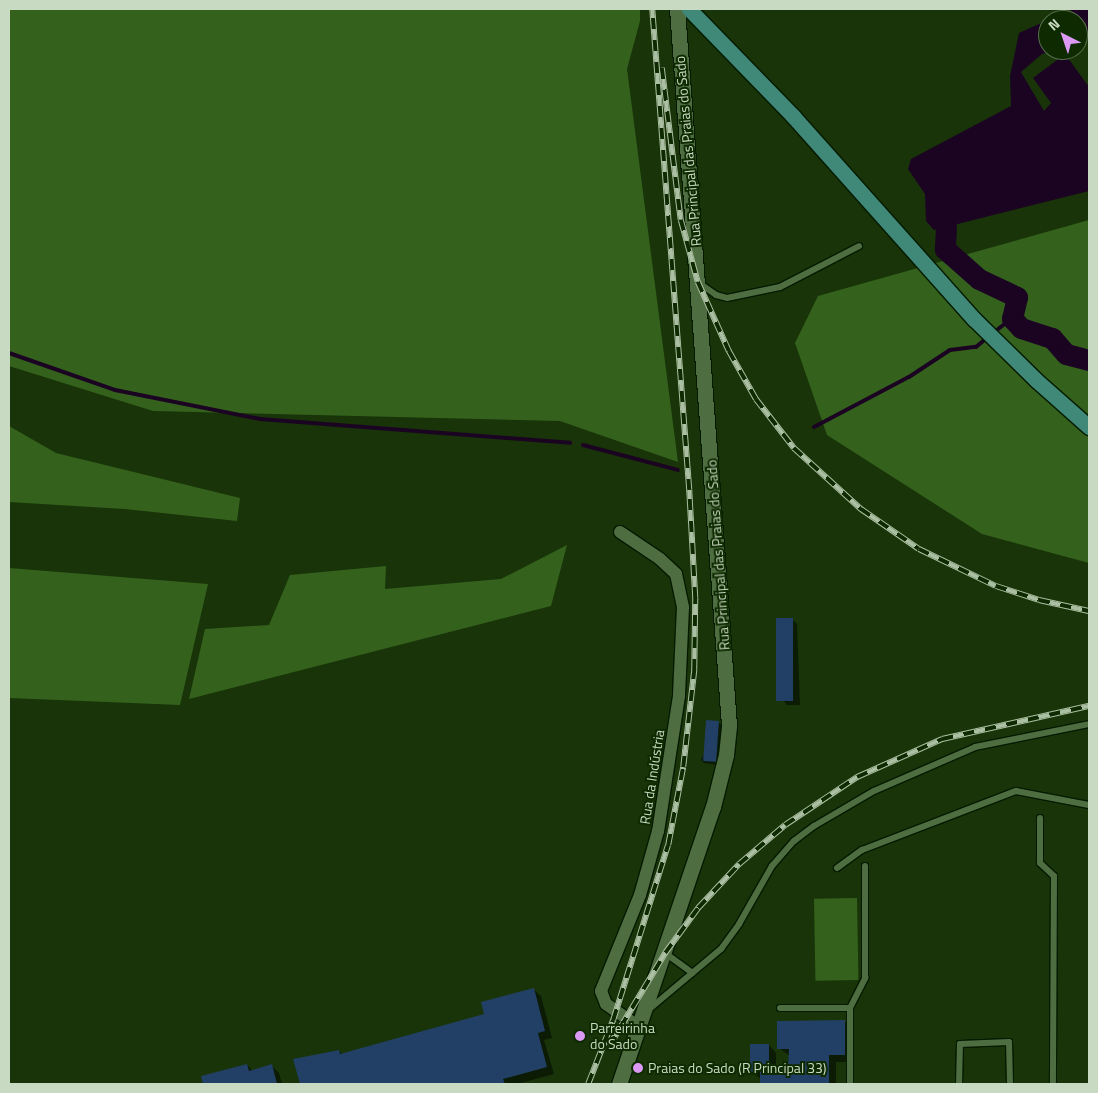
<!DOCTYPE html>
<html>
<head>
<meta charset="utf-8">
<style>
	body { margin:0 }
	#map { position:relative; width:1098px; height:1093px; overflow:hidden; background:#183408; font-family:"Titillium Web",sans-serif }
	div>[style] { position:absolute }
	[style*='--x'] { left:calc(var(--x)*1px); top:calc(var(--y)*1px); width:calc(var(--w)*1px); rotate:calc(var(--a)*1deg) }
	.green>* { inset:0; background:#34621d; transform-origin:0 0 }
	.water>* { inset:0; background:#1b0422 }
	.shadow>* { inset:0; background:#0007 }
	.stream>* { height:4px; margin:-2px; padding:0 2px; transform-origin:2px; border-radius:2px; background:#1b0422 }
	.river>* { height:21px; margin:-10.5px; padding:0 10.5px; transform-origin:10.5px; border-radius:10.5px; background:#1b0422 }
	.building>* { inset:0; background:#223f66; transform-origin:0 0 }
	.roads { filter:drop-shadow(1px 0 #051a00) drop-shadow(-1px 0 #051a00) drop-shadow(0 1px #051a00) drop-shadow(0 -1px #051a00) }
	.service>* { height:6px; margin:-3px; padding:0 3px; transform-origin:3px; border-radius:3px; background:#4e6d41 }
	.minor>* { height:12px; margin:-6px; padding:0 6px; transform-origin:6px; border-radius:6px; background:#4e6d41 }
	.tertiary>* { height:15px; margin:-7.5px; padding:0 7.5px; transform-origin:7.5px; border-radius:7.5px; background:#4e6d41 }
	.primary>* { height:15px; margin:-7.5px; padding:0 7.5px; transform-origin:7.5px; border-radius:7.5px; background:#408878 }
	.rail>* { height:5.5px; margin-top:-2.75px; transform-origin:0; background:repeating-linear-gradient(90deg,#0e2a00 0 11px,#abbfa2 0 22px); box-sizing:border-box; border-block:1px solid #abbfa2 }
	.dots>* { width:14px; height:14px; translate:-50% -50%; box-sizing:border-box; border:2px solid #0e2a00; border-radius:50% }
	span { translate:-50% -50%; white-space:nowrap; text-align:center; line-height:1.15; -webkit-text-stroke:4px #0e2a00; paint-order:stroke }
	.street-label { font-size:14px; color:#c8dac1 }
	.poi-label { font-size:14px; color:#c8dac1 }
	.left { translate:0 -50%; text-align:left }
	.frame { position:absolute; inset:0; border:10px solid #c8dac1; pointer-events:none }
	.north { position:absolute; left:1038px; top:10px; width:50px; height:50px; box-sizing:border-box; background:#0e2a00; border:1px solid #58704d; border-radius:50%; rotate:319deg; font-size:14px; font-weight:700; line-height:20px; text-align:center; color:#c8dac1 }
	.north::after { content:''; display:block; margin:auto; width:18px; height:22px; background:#dc99f4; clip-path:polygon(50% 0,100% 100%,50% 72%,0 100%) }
</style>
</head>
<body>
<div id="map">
	<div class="green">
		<i style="clip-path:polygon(9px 9px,640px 9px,640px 21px,627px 69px,678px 462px,560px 421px,153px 411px,9px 366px)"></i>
		<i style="clip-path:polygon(1089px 220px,1089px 563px,982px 534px,827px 435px,795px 343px,818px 296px)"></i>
		<i style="clip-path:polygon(9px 426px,56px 453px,240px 498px,237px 521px,125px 509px,9px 502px)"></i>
		<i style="clip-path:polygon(567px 545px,551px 606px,189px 699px,205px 629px,269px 625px,290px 575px,386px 566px,385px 589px,501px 579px)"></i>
		<i style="clip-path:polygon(9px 568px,208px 584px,180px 705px,9px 698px)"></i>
		<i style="left:857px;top:898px;width:82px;height:43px;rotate:89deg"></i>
	</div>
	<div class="water">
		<i style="clip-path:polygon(1074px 9px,1089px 9px,1089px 35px,1078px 41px,1078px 20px,1049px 20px)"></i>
		<i style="clip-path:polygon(1048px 20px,1048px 50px,1056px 50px,1042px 54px,1021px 72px,1044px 111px,1051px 103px,1033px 78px,1065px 54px,1089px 87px,1089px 191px,934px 230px,926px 221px,925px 194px,908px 169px,911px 159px,1011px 106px,1010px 76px,1019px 33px)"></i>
	</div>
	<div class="shadow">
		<i style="clip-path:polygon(792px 619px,797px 624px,800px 705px,787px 705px,783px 700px)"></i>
		<i style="clip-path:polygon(719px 723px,722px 725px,717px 765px,704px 763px,701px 760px)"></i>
		<i style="clip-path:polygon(533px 989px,541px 996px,552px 1038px,544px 1040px,554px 1074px,517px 1084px,301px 1084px,294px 1060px,339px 1051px,343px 1055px,486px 1015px)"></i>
		<i style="clip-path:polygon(844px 1021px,852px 1028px,852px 1062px,836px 1062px,836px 1084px,761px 1084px,761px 1079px,751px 1072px,769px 1045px,776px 1053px,776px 1069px,790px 1069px,790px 1056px,779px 1048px)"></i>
		<i style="clip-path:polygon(247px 1065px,253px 1071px,272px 1066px,279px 1073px,282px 1084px,205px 1084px,203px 1077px)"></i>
	</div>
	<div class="stream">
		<i style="--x:993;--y:333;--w:24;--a:-38"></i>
		<i style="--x:9;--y:353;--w:112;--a:19.2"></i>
		<i style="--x:115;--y:390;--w:148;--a:11.3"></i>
		<i style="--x:260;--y:419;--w:311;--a:4.4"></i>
		<i style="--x:814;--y:427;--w:107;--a:-27.8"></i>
		<i style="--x:909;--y:377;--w:49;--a:-33.4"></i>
		<i style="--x:950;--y:350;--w:26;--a:-7"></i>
		<i style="--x:976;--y:347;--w:16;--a:-40"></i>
		<i style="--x:583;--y:445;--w:98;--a:14.7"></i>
	</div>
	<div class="river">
		<i style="--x:946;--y:227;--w:22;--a:93"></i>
		<i style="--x:945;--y:249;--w:45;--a:41.4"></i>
		<i style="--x:979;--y:279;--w:42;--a:25.3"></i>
		<i style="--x:1017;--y:297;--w:22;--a:103"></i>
		<i style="--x:1012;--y:318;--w:13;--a:48"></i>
		<i style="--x:1021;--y:328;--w:33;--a:18"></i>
		<i style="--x:1052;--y:338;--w:21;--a:49"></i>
		<i style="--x:1066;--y:354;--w:24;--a:15"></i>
	</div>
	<div class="building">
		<i style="left:776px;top:618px;width:17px;height:83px"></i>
		<i style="left:706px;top:720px;width:13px;height:41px;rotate:4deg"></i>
		<i style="clip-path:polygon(534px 988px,545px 1031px,538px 1033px,547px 1067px,503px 1079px,505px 1084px,300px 1084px,293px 1059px,339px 1050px,340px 1054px,484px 1014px,481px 1002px)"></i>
		<i style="clip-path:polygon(845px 1020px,845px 1055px,829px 1055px,829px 1084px,760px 1084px,760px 1072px,750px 1072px,750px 1044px,769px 1044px,769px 1067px,788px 1068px,789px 1049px,777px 1049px,777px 1021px)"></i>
		<i style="clip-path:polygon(247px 1064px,249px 1071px,272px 1064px,277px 1084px,203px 1084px,201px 1076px)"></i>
	</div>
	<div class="roads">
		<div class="service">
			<i style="--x:699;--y:283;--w:21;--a:35"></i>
			<i style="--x:716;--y:295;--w:11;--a:15"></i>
			<i style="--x:727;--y:298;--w:54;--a:-11.7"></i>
			<i style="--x:780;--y:287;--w:89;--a:-27.4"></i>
			<i style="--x:1040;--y:818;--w:45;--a:90"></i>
			<i style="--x:1040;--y:863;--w:19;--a:43"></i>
			<i style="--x:1054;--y:876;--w:208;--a:90.3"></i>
			<i style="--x:837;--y:868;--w:31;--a:-36"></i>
			<i style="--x:862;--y:850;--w:165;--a:-21"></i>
			<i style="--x:1016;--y:791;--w:74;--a:10.9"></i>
			<i style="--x:665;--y:953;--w:34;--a:36"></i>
			<i style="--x:780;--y:1008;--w:70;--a:0"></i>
			<i style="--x:850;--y:1008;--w:34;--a:-63"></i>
			<i style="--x:865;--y:978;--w:112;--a:-90"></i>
			<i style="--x:647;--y:1011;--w:97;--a:-40"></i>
			<i style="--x:721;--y:949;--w:31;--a:-54"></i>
			<i style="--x:739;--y:924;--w:67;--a:-60.4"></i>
			<i style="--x:772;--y:866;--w:33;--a:-49"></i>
			<i style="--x:794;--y:841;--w:25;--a:-37"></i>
			<i style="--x:814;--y:826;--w:69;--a:-30.3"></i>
			<i style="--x:874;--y:791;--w:110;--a:-23.5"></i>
			<i style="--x:975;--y:747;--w:116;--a:-11.4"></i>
			<i style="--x:850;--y:1084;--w:76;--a:-90"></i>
			<i style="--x:959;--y:1084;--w:40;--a:-88.6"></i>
			<i style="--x:960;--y:1044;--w:49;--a:-2.3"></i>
			<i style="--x:1009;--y:1042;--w:42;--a:88.6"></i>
		</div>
		<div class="minor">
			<i style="--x:620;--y:532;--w:48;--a:34"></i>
			<i style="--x:660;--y:559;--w:22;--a:43"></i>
			<i style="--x:676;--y:574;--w:34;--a:78"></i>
			<i style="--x:683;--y:607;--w:89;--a:92.6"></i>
			<i style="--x:679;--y:696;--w:137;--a:98.8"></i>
			<i style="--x:658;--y:831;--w:66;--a:105.7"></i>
			<i style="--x:640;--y:895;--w:104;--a:112.1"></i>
			<i style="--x:601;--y:991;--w:14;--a:69"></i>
			<i style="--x:606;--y:1004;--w:40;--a:34.9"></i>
		</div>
		<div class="tertiary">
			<i style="--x:619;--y:1084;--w:293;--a:-71.3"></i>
			<i style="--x:713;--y:807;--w:54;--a:-76"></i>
			<i style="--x:726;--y:755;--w:30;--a:-84"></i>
			<i style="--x:729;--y:725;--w:718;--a:-94.15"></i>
		</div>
		<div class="primary">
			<i style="--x:689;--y:9;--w:149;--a:45.8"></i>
			<i style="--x:793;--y:116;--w:272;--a:48.3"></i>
			<i style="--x:974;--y:319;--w:87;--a:44.5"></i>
			<i style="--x:1036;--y:380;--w:71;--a:41.6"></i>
		</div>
	</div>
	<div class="rail">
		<i style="--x:662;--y:68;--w:153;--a:82.9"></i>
		<i style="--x:681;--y:220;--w:64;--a:74.7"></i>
		<i style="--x:698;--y:282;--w:76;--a:65.8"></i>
		<i style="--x:729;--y:351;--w:55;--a:60.6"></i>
		<i style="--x:756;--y:399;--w:62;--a:52.2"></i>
		<i style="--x:794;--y:448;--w:91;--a:42.3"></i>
		<i style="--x:861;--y:509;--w:70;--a:34.6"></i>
		<i style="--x:919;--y:549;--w:85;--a:25.7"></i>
		<i style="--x:996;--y:586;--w:45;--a:18"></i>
		<i style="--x:1039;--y:600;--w:51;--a:12.4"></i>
		<i style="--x:609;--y:1046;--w:109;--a:-58.9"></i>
		<i style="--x:665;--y:953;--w:56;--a:-53.7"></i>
		<i style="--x:698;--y:908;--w:60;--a:-47"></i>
		<i style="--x:739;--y:864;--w:60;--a:-40.3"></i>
		<i style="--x:785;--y:825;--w:87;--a:-33.7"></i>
		<i style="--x:857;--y:777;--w:93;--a:-24.1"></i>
		<i style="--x:942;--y:739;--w:151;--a:-12.7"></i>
		<i style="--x:588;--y:1084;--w:69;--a:-68.7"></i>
		<i style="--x:613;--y:1020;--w:183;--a:-72.6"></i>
		<i style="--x:668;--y:845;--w:79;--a:-79.1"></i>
		<i style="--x:683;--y:767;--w:98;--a:-83.5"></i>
		<i style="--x:694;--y:670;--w:72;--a:-89.2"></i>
		<i style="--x:695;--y:598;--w:108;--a:-93.2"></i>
		<i style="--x:689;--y:490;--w:482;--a:-94.4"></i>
	</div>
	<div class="dots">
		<i style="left:580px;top:1036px;background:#dc99f4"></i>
		<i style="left:638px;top:1068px;background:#dc99f4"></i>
	</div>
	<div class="street-label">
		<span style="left:688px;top:151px;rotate:-95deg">Rua Principal das Praias do Sado</span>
		<span style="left:718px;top:555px;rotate:-94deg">Rua Principal das Praias do Sado</span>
		<span style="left:652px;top:777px;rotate:-81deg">Rua da Indústria</span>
	</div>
	<div class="poi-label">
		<span class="left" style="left:590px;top:1036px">Parreirinha<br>do Sado</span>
		<span class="left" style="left:648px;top:1068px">Praias do Sado (R Principal 33)</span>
	</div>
	<div class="frame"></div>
	<div class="north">N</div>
</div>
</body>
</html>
